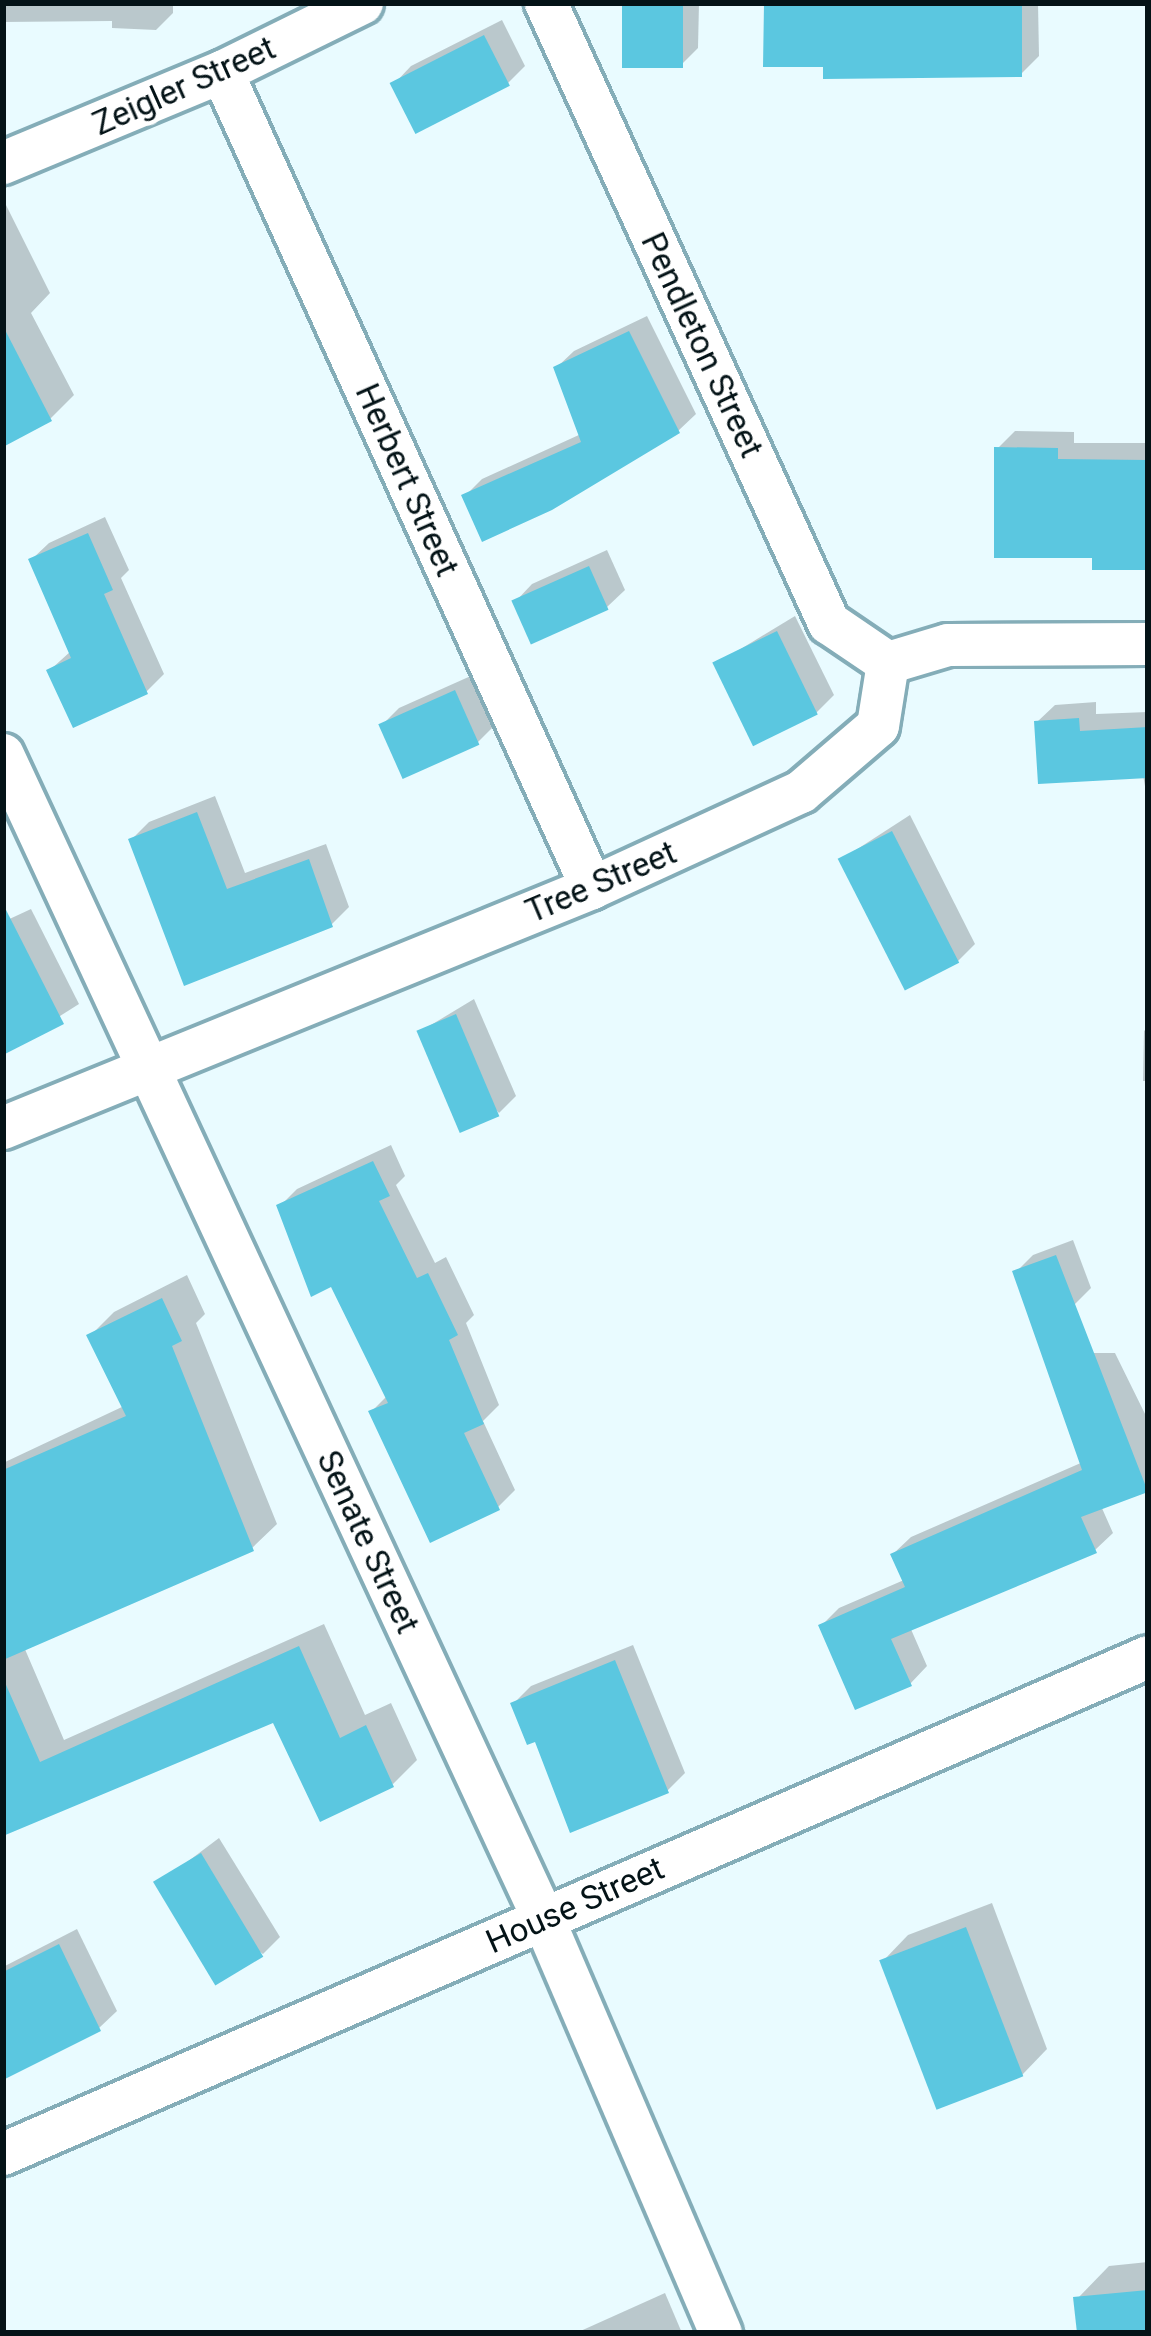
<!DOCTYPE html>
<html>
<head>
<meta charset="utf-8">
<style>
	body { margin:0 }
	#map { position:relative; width:1151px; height:2336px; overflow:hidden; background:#e9fbff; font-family:Roboto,sans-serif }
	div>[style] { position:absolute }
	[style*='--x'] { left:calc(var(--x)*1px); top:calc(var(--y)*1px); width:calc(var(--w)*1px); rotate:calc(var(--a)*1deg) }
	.shadow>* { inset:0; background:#0003 }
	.building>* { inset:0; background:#5bc7e0; transform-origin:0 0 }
	.roads { filter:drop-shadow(3px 0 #84adb8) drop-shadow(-3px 0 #84adb8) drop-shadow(0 3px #84adb8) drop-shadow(0 -3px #84adb8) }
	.minor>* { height:42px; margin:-21px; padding:0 21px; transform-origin:21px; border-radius:21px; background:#fff }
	span { translate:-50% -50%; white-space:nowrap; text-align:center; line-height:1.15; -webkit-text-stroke:9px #fff; paint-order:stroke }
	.street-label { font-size:33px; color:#041317 }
	.frame { position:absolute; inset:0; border:6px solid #041317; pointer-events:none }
</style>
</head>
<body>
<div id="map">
	<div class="shadow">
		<i style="clip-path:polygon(3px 3px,173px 3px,173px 13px,156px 30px,112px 28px,112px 21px,3px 22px)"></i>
		<i style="clip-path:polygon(625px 3px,699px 3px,698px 48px,680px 66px)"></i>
		<i style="clip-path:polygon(767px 3px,1038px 3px,1039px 56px,1021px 74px,826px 64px)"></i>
		<i style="clip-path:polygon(502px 20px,525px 66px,508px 83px,394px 84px,411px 66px)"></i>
		<i style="clip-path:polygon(3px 199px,50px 293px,31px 313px,74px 395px,50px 419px,3px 443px)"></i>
		<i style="clip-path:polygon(647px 316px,696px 414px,678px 431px,465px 496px,482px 479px,581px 434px,556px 368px,574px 351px)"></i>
		<i style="clip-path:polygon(1015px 431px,1074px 432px,1074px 443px,1148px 443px,1148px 567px,997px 449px)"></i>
		<i style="clip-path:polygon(105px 517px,129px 570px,121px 578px,164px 674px,146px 692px,50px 670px,71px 651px,31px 560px,49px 543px)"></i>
		<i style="clip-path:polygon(607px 550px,625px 590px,607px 607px,515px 602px,532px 584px)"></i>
		<i style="clip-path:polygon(795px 616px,834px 695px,816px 713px,716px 664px)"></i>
		<i style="clip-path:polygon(473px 675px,495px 725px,478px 742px,382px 725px,399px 708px)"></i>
		<i style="clip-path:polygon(1096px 702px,1096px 714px,1148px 712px,1148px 803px,1143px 775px,1037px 722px,1055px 705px)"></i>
		<i style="clip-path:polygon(215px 796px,245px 873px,326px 844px,349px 907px,332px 924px,186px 982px,132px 839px,149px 822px)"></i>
		<i style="clip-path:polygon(910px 815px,975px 944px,958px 961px,842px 859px)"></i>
		<i style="clip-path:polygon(31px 909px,79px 1004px,3px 1052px,3px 922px)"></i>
		<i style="clip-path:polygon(474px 999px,516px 1096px,499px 1113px,421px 1031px)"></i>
		<i style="clip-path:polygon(1148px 1027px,1148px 1081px,1143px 1081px,1144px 1031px)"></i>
		<i style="clip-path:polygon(391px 1145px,405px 1176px,396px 1185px,435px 1263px,446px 1257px,474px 1315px,466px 1323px,499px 1405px,483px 1421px,515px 1490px,498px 1507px,372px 1411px,388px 1395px,333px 1283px,280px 1206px,297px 1189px)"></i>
		<i style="clip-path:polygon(1073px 1240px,1091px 1288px,1074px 1305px,1016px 1272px,1033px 1255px)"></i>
		<i style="clip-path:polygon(187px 1275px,205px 1314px,196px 1323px,277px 1524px,252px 1548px,24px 1647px,64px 1740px,324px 1624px,365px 1715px,391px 1703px,417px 1760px,393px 1784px,275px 1719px,3px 1811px,3px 1463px,124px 1406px,90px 1336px,114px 1312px)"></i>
		<i style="clip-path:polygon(1070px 1353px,1115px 1353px,1148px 1420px,1148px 1489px,1101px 1506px,1113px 1533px,1095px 1550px,1025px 1583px,1022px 1577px,910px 1627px,927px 1666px,910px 1684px,822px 1625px,839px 1608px,904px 1580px,893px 1554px,911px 1537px,1083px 1462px)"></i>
		<i style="clip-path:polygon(633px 1645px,685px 1773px,667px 1791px,536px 1738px,513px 1704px,531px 1686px)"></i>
		<i style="clip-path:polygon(219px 1838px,280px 1937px,263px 1954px,158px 1884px)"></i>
		<i style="clip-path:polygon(992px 1903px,1047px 2049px,1022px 2075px,883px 1961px,908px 1935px)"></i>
		<i style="clip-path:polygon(77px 1929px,117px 2011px,99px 2028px,3px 2076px,3px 1967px)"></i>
		<i style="clip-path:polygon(1148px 2262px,1148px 2333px,1080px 2333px,1077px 2299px,1109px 2266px)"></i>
		<i style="clip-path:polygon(665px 2293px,682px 2333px,576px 2333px)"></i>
	</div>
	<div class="building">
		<i style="left:622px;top:3px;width:61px;height:65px"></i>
		<i style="clip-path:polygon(764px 3px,1022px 3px,1022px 77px,823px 79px,823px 67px,763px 67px)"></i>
		<i style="left:484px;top:35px;width:57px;height:106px;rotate:63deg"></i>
		<i style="clip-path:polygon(3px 326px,52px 421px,3px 447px)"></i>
		<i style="clip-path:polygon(629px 331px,680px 433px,552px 510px,482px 542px,461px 495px,581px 442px,553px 367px)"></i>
		<i style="clip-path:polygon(994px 447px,1058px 448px,1058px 459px,1148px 460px,1148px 570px,1092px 570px,1092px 558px,994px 558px)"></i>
		<i style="clip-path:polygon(88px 533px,113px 590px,104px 594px,148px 694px,73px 728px,46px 670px,71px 658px,28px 559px)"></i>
		<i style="left:589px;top:566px;width:48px;height:85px;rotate:66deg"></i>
		<i style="left:777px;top:631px;width:93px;height:72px;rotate:64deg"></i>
		<i style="left:455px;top:690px;width:60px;height:84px;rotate:66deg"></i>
		<i style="clip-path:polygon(1079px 718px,1080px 731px,1148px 727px,1148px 778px,1038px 784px,1034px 721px)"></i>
		<i style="clip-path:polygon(197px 812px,227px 889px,309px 859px,333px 927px,184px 986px,128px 839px)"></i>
		<i style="left:892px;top:831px;width:148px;height:61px;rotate:63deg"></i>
		<i style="clip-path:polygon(3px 904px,64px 1024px,3px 1055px)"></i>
		<i style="left:456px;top:1014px;width:111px;height:43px;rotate:67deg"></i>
		<i style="clip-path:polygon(373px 1161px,390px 1196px,379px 1201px,417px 1278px,428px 1273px,458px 1335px,449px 1340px,484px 1424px,464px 1433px,500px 1510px,430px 1543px,368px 1411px,388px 1403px,331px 1287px,311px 1297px,276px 1205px)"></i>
		<i style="clip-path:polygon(1056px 1255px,1148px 1492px,1081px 1517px,1097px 1553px,891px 1639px,912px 1686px,855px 1710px,818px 1625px,905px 1587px,890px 1554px,1082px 1470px,1012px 1271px)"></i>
		<i style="clip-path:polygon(162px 1298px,182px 1341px,172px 1346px,254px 1551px,3px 1660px,3px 1470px,126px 1416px,86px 1335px)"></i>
		<i style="clip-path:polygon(299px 1646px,340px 1738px,366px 1725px,394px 1787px,320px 1822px,273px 1723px,3px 1836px,3px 1678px,40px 1762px)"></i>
		<i style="clip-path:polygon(615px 1660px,669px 1793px,570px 1833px,535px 1742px,527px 1745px,510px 1703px)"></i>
		<i style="left:201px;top:1853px;width:121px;height:56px;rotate:59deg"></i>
		<i style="left:966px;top:1927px;width:160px;height:93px;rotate:69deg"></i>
		<i style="clip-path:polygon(59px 1944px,101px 2031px,3px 2080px,3px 1972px)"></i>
		<i style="clip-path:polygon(1148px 2290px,1148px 2333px,1077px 2333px,1073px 2297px)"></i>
	</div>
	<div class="roads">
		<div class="minor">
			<i style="--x:546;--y:3;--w:682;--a:65.47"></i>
			<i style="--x:829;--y:623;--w:71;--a:34.1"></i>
			<i style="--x:222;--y:72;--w:896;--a:65.61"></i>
			<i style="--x:3;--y:163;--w:237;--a:-22.6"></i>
			<i style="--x:222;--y:72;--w:156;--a:-26.2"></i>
			<i style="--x:888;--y:663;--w:63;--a:-16.7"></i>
			<i style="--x:948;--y:645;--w:200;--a:-0.3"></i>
			<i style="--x:3;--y:755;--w:1282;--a:65.09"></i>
			<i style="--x:543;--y:1918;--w:452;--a:66.8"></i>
			<i style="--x:3;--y:1128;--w:636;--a:-22.17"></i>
			<i style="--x:592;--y:888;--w:230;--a:-24.7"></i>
			<i style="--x:801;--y:792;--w:101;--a:-40.6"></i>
			<i style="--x:878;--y:726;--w:64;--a:-81"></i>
			<i style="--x:3;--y:2154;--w:1248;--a:-23.46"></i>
		</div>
	</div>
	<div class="street-label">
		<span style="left:184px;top:86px;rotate:-24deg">Zeigler Street</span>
		<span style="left:702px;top:345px;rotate:65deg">Pendleton Street</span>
		<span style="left:407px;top:480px;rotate:66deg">Herbert Street</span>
		<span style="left:601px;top:882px;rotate:-23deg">Tree Street</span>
		<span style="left:368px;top:1542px;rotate:65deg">Senate Street</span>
		<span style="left:575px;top:1905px;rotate:-24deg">House Street</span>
	</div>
	<div class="frame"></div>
</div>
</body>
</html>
